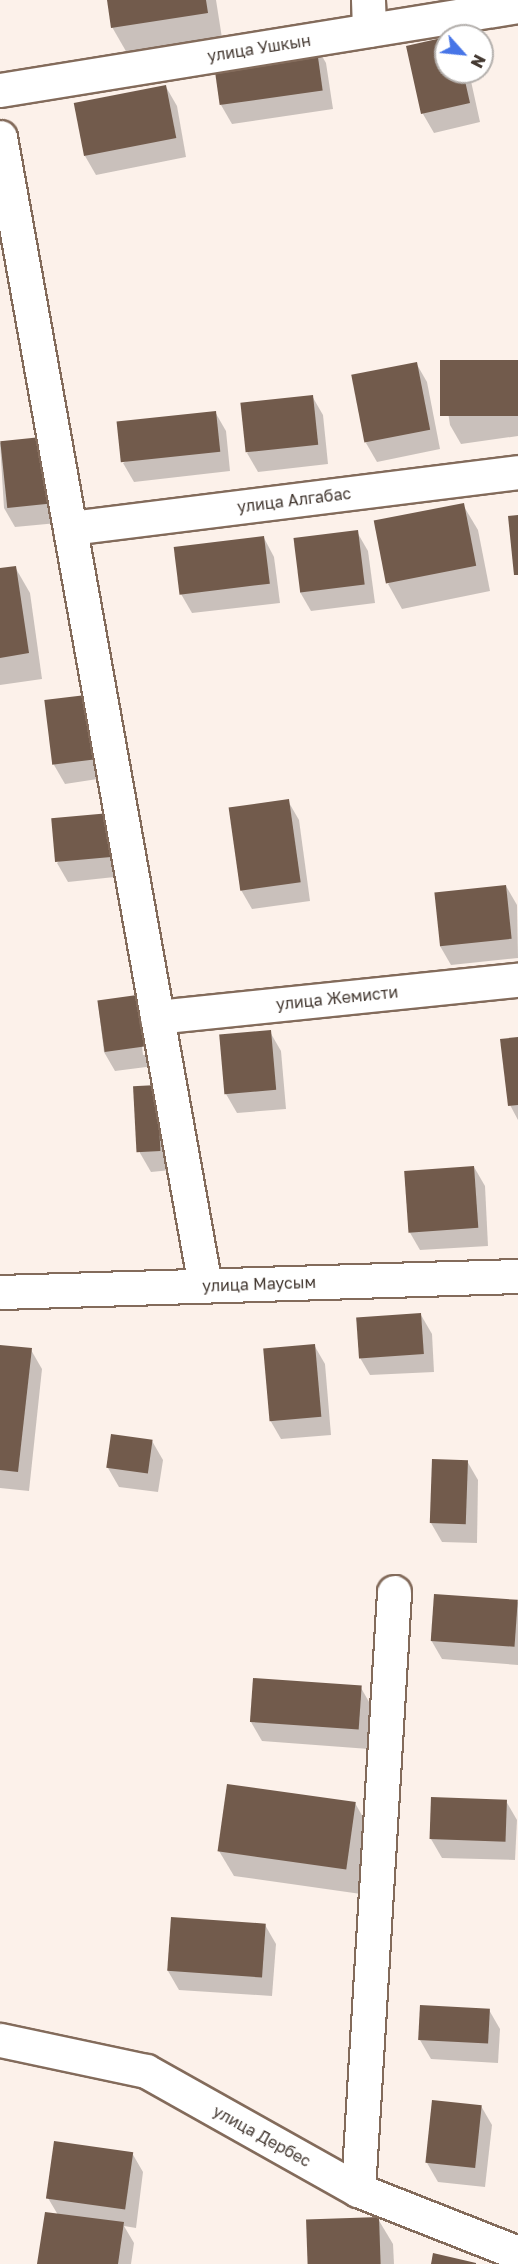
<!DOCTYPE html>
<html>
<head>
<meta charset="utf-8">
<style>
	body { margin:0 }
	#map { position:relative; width:518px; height:2264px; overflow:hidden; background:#fcf1ea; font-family:"Golos Text",sans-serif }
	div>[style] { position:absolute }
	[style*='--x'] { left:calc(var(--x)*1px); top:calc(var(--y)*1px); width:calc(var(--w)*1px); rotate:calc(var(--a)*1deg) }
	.shadow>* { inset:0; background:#0003 }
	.building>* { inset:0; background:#725b4c; transform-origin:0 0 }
	.roads { filter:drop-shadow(2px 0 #836b5b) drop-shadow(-2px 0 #836b5b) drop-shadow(0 2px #836b5b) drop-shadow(0 -2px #836b5b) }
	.street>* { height:33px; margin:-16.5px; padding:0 16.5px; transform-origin:16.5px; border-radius:16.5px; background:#fff }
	span { translate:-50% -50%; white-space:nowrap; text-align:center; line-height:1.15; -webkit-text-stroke:6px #fff; paint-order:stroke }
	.street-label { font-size:16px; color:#443932 }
	.north { position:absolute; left:434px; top:24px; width:60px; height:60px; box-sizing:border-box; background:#fff; border:2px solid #b4b0ad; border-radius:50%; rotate:117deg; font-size:16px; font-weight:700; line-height:24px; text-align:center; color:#443932 }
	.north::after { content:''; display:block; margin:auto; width:21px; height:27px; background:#4775e7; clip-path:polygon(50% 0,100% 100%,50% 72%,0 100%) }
</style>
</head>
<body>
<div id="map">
	<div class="shadow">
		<i style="clip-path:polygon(108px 0,216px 0,222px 38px,127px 53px,112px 27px)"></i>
		<i style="clip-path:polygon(446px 38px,446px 72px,469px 72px,480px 122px,434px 133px,423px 114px)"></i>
		<i style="clip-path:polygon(315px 44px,326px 63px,333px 109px,232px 124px,221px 105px)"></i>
		<i style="clip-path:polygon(166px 87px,177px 106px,186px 157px,96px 175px,85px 156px)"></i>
		<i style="clip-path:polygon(518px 361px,518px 436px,461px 444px,450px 425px,442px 372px)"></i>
		<i style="clip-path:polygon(416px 363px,427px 382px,440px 449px,377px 462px,366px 443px)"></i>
		<i style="clip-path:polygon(312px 396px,323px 415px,328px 464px,258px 472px,247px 453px)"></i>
		<i style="clip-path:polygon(215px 412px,226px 431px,230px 471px,134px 482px,123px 463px)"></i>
		<i style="clip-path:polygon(50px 438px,68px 522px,15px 527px,4px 508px,0 443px)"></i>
		<i style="clip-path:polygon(463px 505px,478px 530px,490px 591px,402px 609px,388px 584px)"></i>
		<i style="clip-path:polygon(357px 532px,368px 551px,375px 603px,311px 611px,300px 592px)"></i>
		<i style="clip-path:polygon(264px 538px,274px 557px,280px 603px,192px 613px,181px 594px)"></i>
		<i style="clip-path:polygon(15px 567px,30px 593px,42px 679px,0 685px,0 570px)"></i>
		<i style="clip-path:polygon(86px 697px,104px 778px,65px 784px,54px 765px)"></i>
		<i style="clip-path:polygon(288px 801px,299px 820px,310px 901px,252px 909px,241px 890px)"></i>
		<i style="clip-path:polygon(109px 815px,124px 876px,68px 882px,57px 863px)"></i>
		<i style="clip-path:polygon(506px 886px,517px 905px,518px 958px,451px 965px,440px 946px)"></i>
		<i style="clip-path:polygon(evenodd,137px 997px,147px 1016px,154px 1066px,115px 1071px,104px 1052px,98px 1002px,137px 997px,138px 1015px,141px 1015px,146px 1055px,143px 1055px,138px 1015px)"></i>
		<i style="clip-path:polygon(270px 1032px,281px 1051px,286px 1109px,237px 1113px,226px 1094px)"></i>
		<i style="clip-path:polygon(518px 1038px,518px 1120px,510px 1105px)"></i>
		<i style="clip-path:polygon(156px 1086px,171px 1170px,151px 1172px,140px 1153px,135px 1088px)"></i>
		<i style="clip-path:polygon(474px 1167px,485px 1186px,488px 1246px,420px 1250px,409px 1231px)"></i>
		<i style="clip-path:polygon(421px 1315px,432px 1334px,434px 1372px,370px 1375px,359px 1356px)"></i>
		<i style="clip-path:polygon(314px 1345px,325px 1364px,331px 1435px,281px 1439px,270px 1420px)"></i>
		<i style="clip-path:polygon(0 1346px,31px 1350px,42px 1369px,29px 1491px,0 1488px)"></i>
		<i style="clip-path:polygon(152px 1441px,163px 1460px,158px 1492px,119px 1487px,108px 1468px)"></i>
		<i style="clip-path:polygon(467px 1461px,478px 1480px,477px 1543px,442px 1542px,431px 1523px)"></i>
		<i style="clip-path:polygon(518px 1602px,518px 1665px,442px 1659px,431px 1640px)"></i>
		<i style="clip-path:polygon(361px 1688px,372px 1707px,369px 1749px,262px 1741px,251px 1722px)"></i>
		<i style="clip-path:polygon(506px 1801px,517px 1820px,515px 1860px,442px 1858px,431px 1839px)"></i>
		<i style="clip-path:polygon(355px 1803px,369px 1828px,361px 1894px,234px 1876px,219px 1851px)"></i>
		<i style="clip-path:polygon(172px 1919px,265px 1925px,276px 1944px,272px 1996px,179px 1990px,168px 1971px)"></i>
		<i style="clip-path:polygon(421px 2007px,489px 2010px,500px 2029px,498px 2063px,431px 2059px,420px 2040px)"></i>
		<i style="clip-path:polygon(481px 2106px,492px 2125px,485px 2187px,438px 2182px,427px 2163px)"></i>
		<i style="clip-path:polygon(132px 2153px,143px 2172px,136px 2228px,124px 2226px,134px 2243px,131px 2264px,39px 2264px,58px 2215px,48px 2198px)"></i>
		<i style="clip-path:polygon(378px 2219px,393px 2244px,394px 2264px,309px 2264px)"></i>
	</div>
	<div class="building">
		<i style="clip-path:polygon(107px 0,206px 0,208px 13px,111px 28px)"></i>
		<i style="clip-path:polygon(446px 37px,446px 72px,463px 72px,470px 103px,421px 114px,406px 46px)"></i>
		<i style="left:316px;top:43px;width:48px;height:104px;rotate:82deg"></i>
		<i style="left:166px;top:85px;width:54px;height:94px;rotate:79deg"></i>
		<i style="left:518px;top:360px;width:56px;height:78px;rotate:90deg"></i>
		<i style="left:417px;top:362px;width:69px;height:67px;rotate:79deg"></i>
		<i style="left:313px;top:395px;width:50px;height:73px;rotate:84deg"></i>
		<i style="left:216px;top:411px;width:41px;height:100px;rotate:84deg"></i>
		<i style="left:51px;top:436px;width:67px;height:51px;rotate:84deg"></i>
		<i style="left:464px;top:503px;width:64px;height:92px;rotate:79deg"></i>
		<i style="clip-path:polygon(518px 515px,518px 575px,514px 575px,508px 516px)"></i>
		<i style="left:358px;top:530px;width:55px;height:65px;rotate:83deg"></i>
		<i style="left:264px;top:536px;width:48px;height:91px;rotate:83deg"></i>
		<i style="clip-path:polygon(16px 566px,29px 653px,0 658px,0 568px)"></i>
		<i style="left:86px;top:695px;width:65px;height:42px;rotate:83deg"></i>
		<i style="left:289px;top:799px;width:84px;height:61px;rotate:82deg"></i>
		<i style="left:110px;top:813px;width:44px;height:59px;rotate:85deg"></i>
		<i style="left:506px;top:885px;width:54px;height:72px;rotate:84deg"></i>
		<i style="left:137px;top:995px;width:52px;height:40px;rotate:82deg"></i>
		<i style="left:271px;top:1030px;width:60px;height:52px;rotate:85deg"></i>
		<i style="clip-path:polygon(518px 1037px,518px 1105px,508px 1106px,500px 1039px)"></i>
		<i style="left:157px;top:1085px;width:66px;height:24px;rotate:87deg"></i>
		<i style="left:474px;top:1166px;width:62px;height:70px;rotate:86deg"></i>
		<i style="left:421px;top:1313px;width:41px;height:65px;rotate:86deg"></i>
		<i style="left:315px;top:1344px;width:73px;height:52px;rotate:85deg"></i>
		<i style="clip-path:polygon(0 1345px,32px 1348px,18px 1472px,0 1470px)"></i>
		<i style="left:111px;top:1434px;width:42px;height:34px;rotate:8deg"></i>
		<i style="left:432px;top:1459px;width:36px;height:64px;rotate:2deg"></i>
		<i style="left:434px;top:1594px;width:84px;height:47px;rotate:4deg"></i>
		<i style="left:253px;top:1678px;width:109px;height:44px;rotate:4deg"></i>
		<i style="left:227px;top:1784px;width:130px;height:68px;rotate:8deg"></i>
		<i style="left:431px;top:1797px;width:76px;height:42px;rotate:2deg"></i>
		<i style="left:171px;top:1917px;width:95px;height:54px;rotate:4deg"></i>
		<i style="left:420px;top:2005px;width:70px;height:35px;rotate:3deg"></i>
		<i style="left:432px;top:2100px;width:50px;height:63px;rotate:6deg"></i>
		<i style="left:54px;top:2141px;width:80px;height:58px;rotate:8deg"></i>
		<i style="clip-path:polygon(45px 2212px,124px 2222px,118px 2264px,37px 2264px)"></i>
		<i style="left:379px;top:2217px;width:47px;height:73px;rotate:88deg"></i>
		<i style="clip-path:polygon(433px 2253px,476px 2263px,476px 2264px,431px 2264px)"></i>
	</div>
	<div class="roads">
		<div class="street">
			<i style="--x:368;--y:0;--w:30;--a:88"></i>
			<i style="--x:0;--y:90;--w:525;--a:-9.21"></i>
			<i style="--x:0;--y:137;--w:1166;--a:79.88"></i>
			<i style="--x:70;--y:528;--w:451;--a:-7.1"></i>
			<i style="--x:157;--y:1017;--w:363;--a:-5.9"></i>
			<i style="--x:0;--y:1292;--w:518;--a:-1.77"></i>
			<i style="--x:0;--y:2040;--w:149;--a:12"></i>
			<i style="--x:146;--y:2071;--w:243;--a:29.3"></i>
			<i style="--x:358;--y:2190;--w:172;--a:21.5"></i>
			<i style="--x:358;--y:2190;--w:599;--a:-86.55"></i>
		</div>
	</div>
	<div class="street-label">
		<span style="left:259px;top:48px;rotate:-9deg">улица Ушкын</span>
		<span style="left:294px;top:500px;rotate:-7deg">улица Алгабас</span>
		<span style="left:337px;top:998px;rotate:-6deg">улица Жемисти</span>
		<span style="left:259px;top:1284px;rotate:-2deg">улица Маусым</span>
		<span style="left:262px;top:2136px;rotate:29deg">улица Дербес</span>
	</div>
	<div class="north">N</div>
</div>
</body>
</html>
